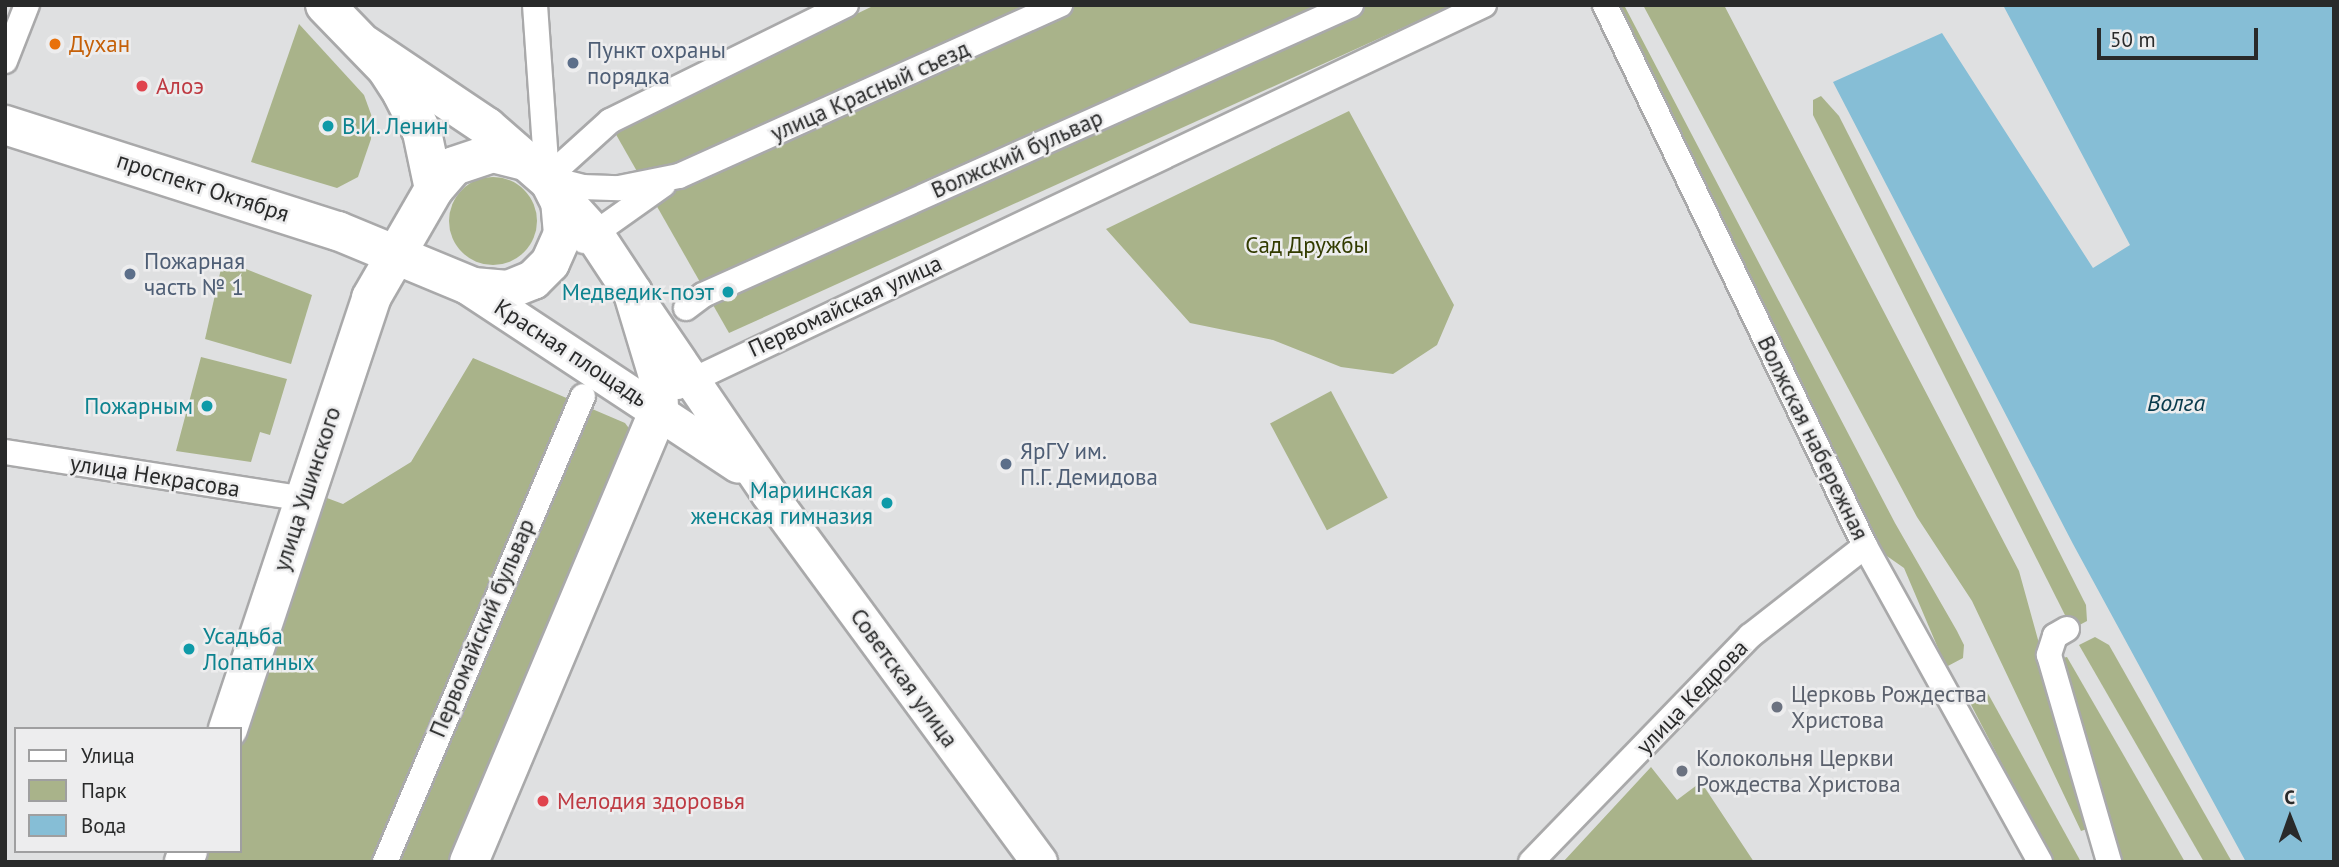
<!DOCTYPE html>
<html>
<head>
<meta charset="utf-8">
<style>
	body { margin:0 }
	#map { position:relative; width:2339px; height:867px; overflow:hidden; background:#dfe0e1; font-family:"PT Sans",sans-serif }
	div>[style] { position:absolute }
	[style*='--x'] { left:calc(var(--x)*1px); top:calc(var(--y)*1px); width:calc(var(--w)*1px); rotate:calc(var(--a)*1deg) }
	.green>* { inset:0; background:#a9b38a; transform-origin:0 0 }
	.round { border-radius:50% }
	.water>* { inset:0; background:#86bed6 }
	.roads { filter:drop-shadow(2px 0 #a9a9aa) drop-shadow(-2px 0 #a9a9aa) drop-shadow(0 2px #a9a9aa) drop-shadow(0 -2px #a9a9aa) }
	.street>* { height:24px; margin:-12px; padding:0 12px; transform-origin:12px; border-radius:12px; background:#fff }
	.secondary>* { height:35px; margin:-17.5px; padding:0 17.5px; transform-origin:17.5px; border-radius:17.5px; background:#fff }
	.primary>* { height:38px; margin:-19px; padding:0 19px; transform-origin:19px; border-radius:19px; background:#fff }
	.dots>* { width:19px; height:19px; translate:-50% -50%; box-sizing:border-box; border:4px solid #ededee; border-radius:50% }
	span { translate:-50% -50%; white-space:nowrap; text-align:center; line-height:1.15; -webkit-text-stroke:5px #ededee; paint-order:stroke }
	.food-label { font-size:23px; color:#c56008 }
	.left { translate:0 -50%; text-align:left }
	.service-label { font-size:23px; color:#4e5e75 }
	.health-label { font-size:23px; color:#be3a42 }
	.street-label { font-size:23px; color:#292a2a }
	.culture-label { font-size:23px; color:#0d838f }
	.right { translate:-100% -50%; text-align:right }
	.park-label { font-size:23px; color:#323b00 }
	.worship-label { font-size:23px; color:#5b616d }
	.water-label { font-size:24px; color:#083a4c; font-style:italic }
	.frame { position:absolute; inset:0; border:7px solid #292a2a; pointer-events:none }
	.legend { position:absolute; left:14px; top:727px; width:228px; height:126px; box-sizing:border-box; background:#ededee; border:2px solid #9f9fa0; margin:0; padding:9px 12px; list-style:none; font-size:21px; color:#292a2a }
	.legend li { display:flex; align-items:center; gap:14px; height:35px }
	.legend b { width:35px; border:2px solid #9f9fa0 }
	.north { position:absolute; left:2255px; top:783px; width:70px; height:70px; -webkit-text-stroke:5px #ededee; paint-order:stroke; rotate:359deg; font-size:19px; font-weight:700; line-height:28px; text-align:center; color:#292a2a }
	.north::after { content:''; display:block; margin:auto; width:24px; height:32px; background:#292a2a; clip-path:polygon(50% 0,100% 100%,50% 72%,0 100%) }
	.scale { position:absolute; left:2097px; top:28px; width:161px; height:32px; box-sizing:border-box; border:4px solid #292a2a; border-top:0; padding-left:9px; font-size:21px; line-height:24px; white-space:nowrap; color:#292a2a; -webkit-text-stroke:5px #ededee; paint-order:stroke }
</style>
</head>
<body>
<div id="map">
	<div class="green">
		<i style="clip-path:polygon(875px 5px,1453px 5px,729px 333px,614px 131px)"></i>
		<i style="clip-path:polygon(1613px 5px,1624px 5px,1895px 523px,1957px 631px,1964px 645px,1963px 658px,1946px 667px,1904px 568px,1884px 554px)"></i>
		<i style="clip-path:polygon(1643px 5px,1724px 5px,2019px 571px,2090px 828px,2081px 831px,1972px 601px,1917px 517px)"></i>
		<i style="clip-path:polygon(299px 24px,364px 95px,372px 117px,371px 139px,358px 177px,337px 188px,251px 162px)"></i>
		<i style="clip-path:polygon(1821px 96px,1839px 116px,2086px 605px,2087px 621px,2072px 629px,1813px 115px,1813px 100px)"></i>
		<i style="clip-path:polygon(1349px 111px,1454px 305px,1437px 345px,1393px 374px,1341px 367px,1273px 340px,1190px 323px,1106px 229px)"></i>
		<i class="round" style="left:449px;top:177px;width:88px;height:88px"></i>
		<i style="clip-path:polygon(223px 260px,312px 295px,291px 364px,205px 339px)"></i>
		<i style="clip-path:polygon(201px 357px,287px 379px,270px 435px,260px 432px,251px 462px,176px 451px)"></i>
		<i style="clip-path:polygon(473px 358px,625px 423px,640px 443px,462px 862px,202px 862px,206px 851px,240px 851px,240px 750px,327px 498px,343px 504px,411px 462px)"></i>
		<i style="left:1331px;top:391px;width:121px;height:69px;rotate:62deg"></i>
		<i style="clip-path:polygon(2095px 637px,2109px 645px,2232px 862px,2204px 862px,2079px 645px)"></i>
		<i style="clip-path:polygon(2067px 657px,2123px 754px,2185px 862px,2118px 862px,2058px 659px)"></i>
		<i style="clip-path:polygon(1986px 690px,2081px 862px,2053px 862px,1967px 697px)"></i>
		<i style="clip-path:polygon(1651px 767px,1677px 800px,1701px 782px,1754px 862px,1563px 862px)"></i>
	</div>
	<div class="water">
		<i style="clip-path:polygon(2003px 5px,2334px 5px,2334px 862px,2246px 862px,2073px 544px,1833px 82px,1942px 33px,2093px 268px,2130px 245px)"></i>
	</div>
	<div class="roads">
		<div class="street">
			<i style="--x:535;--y:5;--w:173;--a:86"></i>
			<i style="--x:1605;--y:5;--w:600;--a:64.33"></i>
			<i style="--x:1865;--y:546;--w:361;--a:61"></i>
			<i style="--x:5;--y:61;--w:60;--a:-68.6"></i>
			<i style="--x:547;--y:178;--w:36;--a:14"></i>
			<i style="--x:582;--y:187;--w:37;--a:2"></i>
			<i style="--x:619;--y:188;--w:61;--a:-11.3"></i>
			<i style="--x:679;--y:176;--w:418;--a:-24.2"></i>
			<i style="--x:547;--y:178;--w:85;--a:-42.1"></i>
			<i style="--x:610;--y:121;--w:263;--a:-26.2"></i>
			<i style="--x:584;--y:241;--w:97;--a:-35.3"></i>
			<i style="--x:686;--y:308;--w:21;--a:-37"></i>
			<i style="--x:703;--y:295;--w:710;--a:-24.11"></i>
			<i style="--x:678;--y:387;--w:892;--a:-25.36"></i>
			<i style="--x:5;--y:452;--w:304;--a:8.9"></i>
			<i style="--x:2067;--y:629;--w:14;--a:150"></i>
			<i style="--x:2055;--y:636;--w:20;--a:108"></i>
			<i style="--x:2049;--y:655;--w:216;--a:73.8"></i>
			<i style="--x:385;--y:862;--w:506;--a:-66.98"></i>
			<i style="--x:1531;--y:862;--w:315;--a:-45.9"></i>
			<i style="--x:1750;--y:636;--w:146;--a:-38"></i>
		</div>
		<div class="secondary">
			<i style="--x:464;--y:284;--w:328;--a:33.4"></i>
			<i style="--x:642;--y:307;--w:226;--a:55.8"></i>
			<i style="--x:769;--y:494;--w:456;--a:53.7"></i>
		</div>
		<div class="primary">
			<i style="--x:325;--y:5;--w:88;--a:45.9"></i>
			<i style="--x:386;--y:68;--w:30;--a:57"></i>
			<i style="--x:402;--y:93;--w:44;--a:62.9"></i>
			<i style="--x:422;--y:132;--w:58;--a:78.1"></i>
			<i style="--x:5;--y:125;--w:349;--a:17.7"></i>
			<i style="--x:338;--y:231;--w:146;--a:22.5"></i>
			<i style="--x:473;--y:287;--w:35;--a:5"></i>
			<i style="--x:508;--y:290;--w:27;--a:-22"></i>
			<i style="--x:533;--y:280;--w:24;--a:-45"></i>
			<i style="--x:550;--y:263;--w:32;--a:-66"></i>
			<i style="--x:563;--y:234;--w:32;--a:-95"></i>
			<i style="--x:560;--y:202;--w:22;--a:-117"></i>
			<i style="--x:550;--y:182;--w:84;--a:-138.9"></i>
			<i style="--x:487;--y:127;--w:147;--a:-146.1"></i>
			<i style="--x:228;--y:729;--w:454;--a:-71.6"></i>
			<i style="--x:371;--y:298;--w:126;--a:-60"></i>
			<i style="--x:434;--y:189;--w:30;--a:-49"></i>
			<i style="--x:454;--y:166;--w:41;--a:-18.4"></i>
			<i style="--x:493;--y:153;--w:36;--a:14"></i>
			<i style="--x:184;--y:862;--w:12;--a:-70"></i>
			<i style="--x:469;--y:862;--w:491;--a:-67.2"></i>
			<i style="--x:659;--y:409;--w:33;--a:-92"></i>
			<i style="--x:658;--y:376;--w:87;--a:-106.8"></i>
			<i style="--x:633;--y:293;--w:71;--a:-123.5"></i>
			<i style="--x:594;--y:234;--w:57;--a:-132.1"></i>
		</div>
	</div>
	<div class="dots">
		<i style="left:55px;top:44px;background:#e8710a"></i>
		<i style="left:573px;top:63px;background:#5c6f8a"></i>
		<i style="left:142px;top:86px;background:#e0444e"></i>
		<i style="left:328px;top:126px;background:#0f9aa8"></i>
		<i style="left:130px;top:274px;background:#5c6f8a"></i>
		<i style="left:728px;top:292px;background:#0f9aa8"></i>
		<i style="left:207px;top:406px;background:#0f9aa8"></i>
		<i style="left:1006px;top:464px;background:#5c6f8a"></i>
		<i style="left:887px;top:503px;background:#0f9aa8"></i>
		<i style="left:189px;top:649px;background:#0f9aa8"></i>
		<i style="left:1777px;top:707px;background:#6b7280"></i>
		<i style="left:1682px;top:771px;background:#6b7280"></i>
		<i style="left:543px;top:801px;background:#e0444e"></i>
	</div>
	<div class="food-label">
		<span class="left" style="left:69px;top:44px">Духан</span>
	</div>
	<div class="service-label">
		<span class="left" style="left:587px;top:63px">Пункт охраны<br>порядка</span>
		<span class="left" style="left:144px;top:274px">Пожарная<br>часть № 1</span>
		<span class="left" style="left:1020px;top:464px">ЯрГУ им.<br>П.Г. Демидова</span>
	</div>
	<div class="health-label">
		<span class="left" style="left:156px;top:86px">Алоэ</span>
		<span class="left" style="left:557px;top:801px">Мелодия здоровья</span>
	</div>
	<div class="street-label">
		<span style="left:870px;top:91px;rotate:-24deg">улица Красный съезд</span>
		<span style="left:1017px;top:154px;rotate:-24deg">Волжский бульвар</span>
		<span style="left:203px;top:187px;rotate:18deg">проспект Октября</span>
		<span style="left:845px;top:306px;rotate:-25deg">Первомайская улица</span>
		<span style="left:571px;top:353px;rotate:33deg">Красная площадь</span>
		<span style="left:1813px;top:438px;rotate:64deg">Волжская набережная</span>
		<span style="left:155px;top:476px;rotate:9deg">улица Некрасова</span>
		<span style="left:307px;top:489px;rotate:-72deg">улица Ушинского</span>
		<span style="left:482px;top:628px;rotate:-67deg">Первомайский бульвар</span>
		<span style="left:904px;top:678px;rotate:54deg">Советская улица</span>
		<span style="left:1692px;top:697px;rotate:-46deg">улица Кедрова</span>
	</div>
	<div class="culture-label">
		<span class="left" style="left:342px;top:126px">В.И. Ленин</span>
		<span class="right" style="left:714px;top:292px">Медведик-поэт</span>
		<span class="right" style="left:193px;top:406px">Пожарным</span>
		<span class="right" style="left:873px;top:503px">Мариинская<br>женская гимназия</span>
		<span class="left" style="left:203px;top:649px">Усадьба<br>Лопатиных</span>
	</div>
	<div class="park-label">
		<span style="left:1307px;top:245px">Сад Дружбы</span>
	</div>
	<div class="worship-label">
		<span class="left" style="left:1791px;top:707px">Церковь Рождества<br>Христова</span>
		<span class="left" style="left:1696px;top:771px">Колокольня Церкви<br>Рождества Христова</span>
	</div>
	<div class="water-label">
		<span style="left:2176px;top:403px">Волга</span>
	</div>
	<div class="frame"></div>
	<ul class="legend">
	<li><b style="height:9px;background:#fff"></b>Улица</li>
	<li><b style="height:19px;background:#a9b38a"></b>Парк</li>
	<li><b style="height:19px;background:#86bed6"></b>Вода</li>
	</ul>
	<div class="north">С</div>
	<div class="scale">50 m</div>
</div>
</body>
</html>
